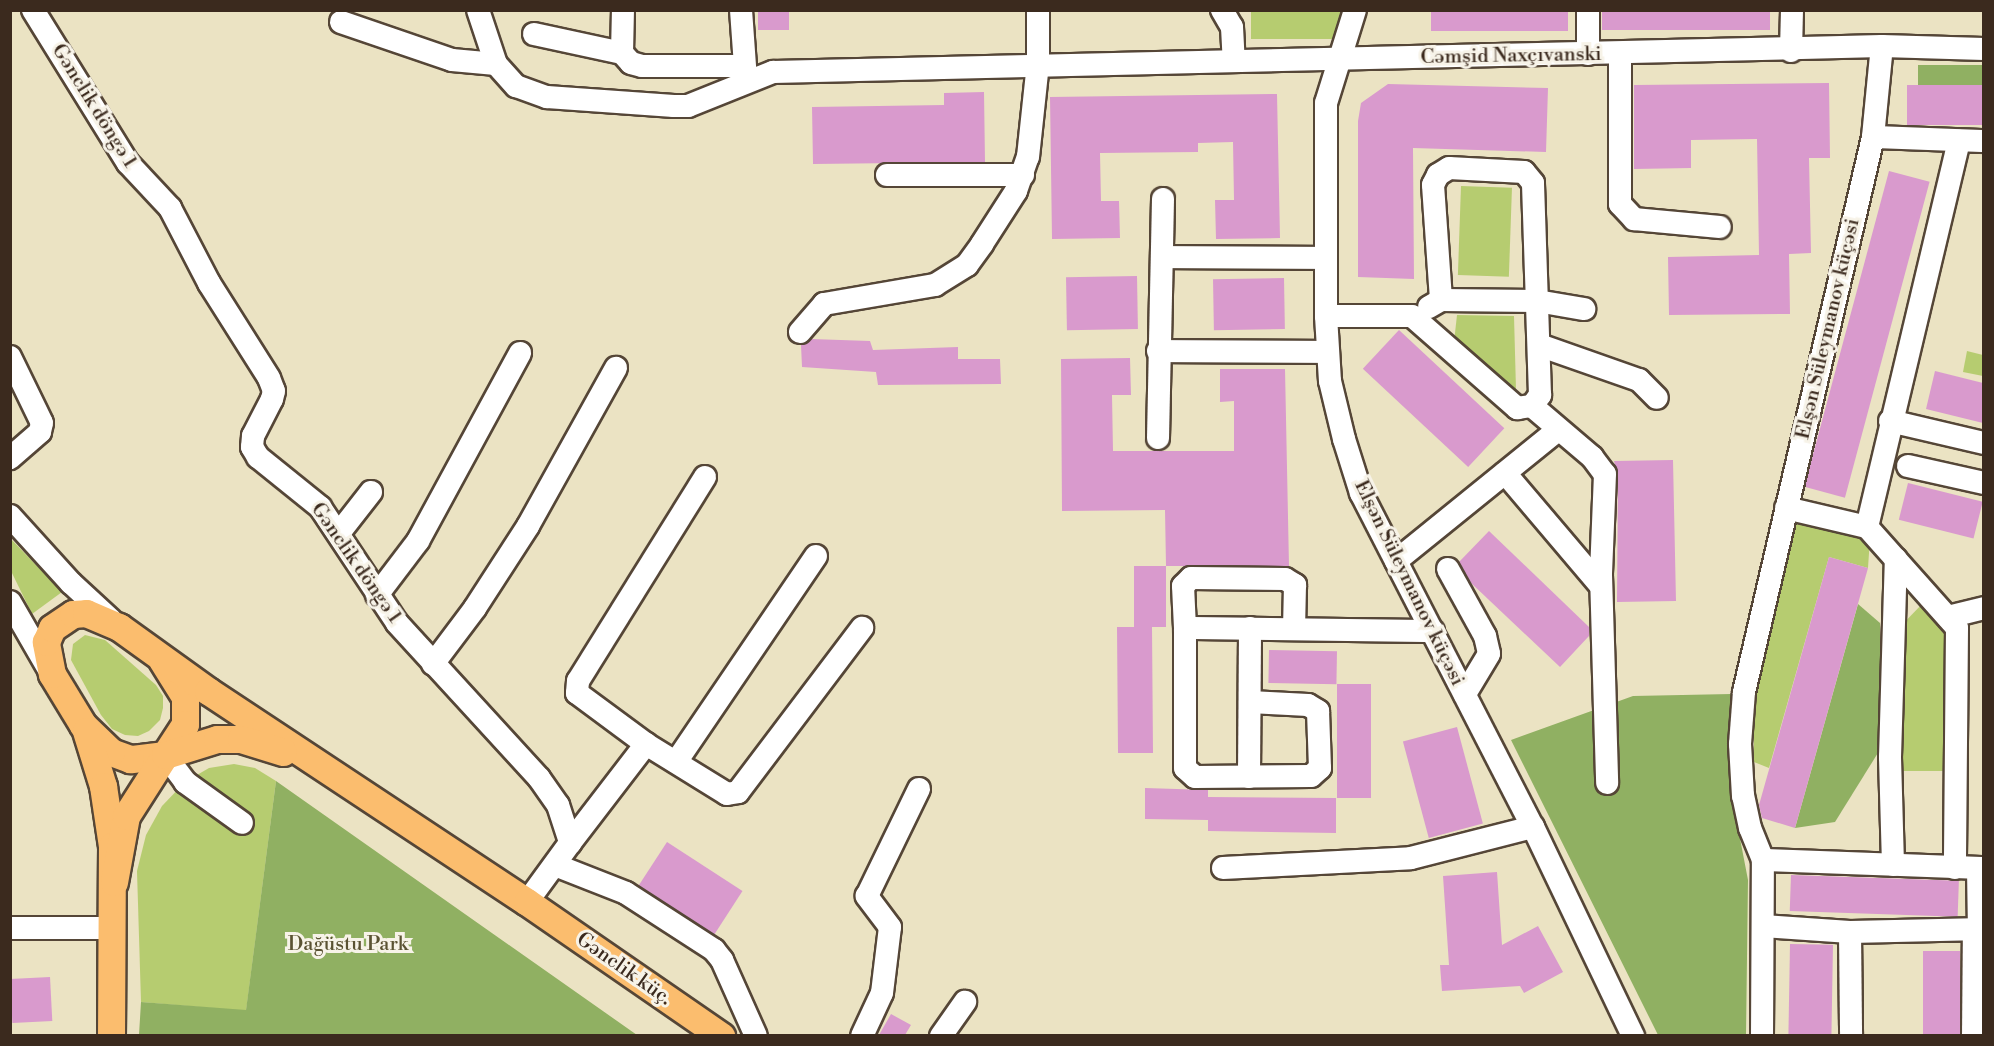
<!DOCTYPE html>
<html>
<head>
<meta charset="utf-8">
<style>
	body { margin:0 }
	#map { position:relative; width:1994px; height:1046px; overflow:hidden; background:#ebe3c3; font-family:"Libre Bodoni",serif }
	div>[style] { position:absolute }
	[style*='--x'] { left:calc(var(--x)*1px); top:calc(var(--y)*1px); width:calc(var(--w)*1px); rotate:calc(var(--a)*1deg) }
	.green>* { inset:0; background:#b6cc70; transform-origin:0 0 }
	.forest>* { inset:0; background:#90b062; transform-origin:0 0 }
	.building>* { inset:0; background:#d99acd; transform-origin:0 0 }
	.roads { filter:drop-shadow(2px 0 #554637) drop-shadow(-2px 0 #554637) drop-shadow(0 2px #554637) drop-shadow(0 -2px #554637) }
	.minor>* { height:22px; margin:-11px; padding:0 11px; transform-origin:11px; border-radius:11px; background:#fff }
	.major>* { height:27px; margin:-13.5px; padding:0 13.5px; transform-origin:13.5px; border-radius:13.5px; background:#fbbd6e }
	span { translate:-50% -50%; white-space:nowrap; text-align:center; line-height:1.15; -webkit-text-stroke:6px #f7f3e8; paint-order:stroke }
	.street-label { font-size:20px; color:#3b2a1e }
	.park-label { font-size:20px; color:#5a5232 }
	.frame { position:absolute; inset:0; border:12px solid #3b2a1e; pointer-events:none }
</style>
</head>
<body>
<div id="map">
	<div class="green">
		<i style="left:1251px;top:11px;width:92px;height:28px"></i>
		<i style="left:1461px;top:186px;width:51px;height:89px;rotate:2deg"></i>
		<i style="clip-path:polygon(1457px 315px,1514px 316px,1516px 390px,1454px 342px)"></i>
		<i style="clip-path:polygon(1967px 351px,1983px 355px,1983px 376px,1963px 372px)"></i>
		<i style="clip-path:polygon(1796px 524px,1823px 524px,1870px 538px,1868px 568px,1829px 557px,1769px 768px,1754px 762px,1754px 681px)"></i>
		<i style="clip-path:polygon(10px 538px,62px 592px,32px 614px,11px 571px)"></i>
		<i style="clip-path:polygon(1925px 601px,1949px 640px,1950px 771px,1897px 771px,1896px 631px)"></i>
		<i style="clip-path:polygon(85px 635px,105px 640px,156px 685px,163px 696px,163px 708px,160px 720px,149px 731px,138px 736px,125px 735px,112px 729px,101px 715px,71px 660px,73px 644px)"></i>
		<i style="clip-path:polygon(234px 764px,255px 768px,276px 781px,246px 1011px,141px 1002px,137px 871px,146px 835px,162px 806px,185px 782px,209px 768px)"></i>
	</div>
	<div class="forest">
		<i style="left:1983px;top:65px;width:20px;height:65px;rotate:90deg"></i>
		<i style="clip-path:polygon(1858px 604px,1880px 623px,1881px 748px,1835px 822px,1795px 828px)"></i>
		<i style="clip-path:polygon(1731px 694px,1732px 797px,1748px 880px,1746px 1035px,1658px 1035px,1511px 740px,1633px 696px)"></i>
		<i style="clip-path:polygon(276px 781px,637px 1035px,139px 1035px,141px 1002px,246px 1010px)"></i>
	</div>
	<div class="building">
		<i style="left:758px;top:10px;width:31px;height:20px"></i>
		<i style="left:1431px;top:10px;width:137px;height:21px"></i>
		<i style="left:1602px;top:10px;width:168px;height:20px"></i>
		<i style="clip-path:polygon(1829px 83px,1830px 158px,1809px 158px,1811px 253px,1789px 254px,1790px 314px,1669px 315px,1668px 257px,1759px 255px,1757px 139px,1691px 140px,1691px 168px,1634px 169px,1634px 85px)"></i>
		<i style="clip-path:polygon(1388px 84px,1548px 88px,1546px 152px,1413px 148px,1414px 279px,1358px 277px,1358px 121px,1361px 103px)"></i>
		<i style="left:1907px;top:85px;width:76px;height:40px"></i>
		<i style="clip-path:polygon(984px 92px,985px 162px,813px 164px,812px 107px,944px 105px,944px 93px)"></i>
		<i style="clip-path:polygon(1277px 94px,1280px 238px,1216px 239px,1215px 200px,1234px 200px,1233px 142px,1198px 143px,1198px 152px,1100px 153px,1101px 201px,1119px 201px,1120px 238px,1052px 239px,1050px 97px)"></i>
		<i style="left:1889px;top:171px;width:42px;height:327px;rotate:15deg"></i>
		<i style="left:1137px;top:276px;width:53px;height:71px;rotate:89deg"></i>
		<i style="left:1284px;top:278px;width:51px;height:71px;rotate:89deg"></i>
		<i style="left:1399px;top:330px;width:144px;height:53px;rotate:43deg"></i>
		<i style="clip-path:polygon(811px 339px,870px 341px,873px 350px,958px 347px,958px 359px,1000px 359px,1001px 384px,878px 385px,876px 372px,802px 367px,801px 345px)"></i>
		<i style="clip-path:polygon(1130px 358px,1131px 395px,1112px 395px,1113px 451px,1234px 451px,1234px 401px,1220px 402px,1220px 369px,1285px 369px,1289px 566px,1166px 566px,1165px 510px,1062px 511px,1061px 359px)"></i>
		<i style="clip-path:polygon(1935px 371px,1983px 383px,1983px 423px,1926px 409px)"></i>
		<i style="clip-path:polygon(1673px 460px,1676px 601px,1617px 602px,1618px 475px,1614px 461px)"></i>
		<i style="left:1908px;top:483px;width:77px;height:38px;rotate:14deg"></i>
		<i style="clip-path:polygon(1489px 531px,1589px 627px,1589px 636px,1560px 667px,1470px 582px,1459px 562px)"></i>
		<i style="clip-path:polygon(1829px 557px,1868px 568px,1795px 828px,1762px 818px,1759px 805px)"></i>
		<i style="clip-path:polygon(1134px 566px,1166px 566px,1166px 627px,1152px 627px,1153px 753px,1118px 753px,1117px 627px,1134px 627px)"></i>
		<i style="left:1269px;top:650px;width:68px;height:33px;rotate:1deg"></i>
		<i style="left:1337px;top:684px;width:34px;height:114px"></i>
		<i style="left:1457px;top:727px;width:100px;height:56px;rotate:75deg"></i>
		<i style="clip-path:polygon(1145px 788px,1208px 790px,1208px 797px,1336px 798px,1336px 833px,1208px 831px,1208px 820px,1145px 819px)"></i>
		<i style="left:667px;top:842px;width:90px;height:52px;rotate:33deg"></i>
		<i style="clip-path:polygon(1497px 872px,1502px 945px,1538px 926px,1563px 972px,1524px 993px,1520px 986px,1442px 991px,1440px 965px,1449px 965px,1443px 876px)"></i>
		<i style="left:1791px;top:875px;width:168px;height:36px;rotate:2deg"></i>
		<i style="left:1790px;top:944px;width:43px;height:91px;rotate:1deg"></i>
		<i style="left:1923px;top:951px;width:37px;height:84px"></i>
		<i style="left:50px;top:977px;width:44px;height:40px;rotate:87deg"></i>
		<i style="clip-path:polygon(891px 1014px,911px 1025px,905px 1035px,879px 1035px)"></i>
	</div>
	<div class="roads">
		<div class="minor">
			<i style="--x:33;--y:10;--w:180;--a:58.2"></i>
			<i style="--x:128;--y:163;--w:62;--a:47"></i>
			<i style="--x:170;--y:208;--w:85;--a:62.5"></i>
			<i style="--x:209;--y:283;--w:112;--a:57.7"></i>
			<i style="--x:269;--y:378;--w:14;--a:69"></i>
			<i style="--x:274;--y:391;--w:8;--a:104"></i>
			<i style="--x:272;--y:399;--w:42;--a:117.2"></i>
			<i style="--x:253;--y:436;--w:11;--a:95"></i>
			<i style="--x:252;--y:447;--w:12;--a:59"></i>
			<i style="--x:258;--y:457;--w:80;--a:38.9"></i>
			<i style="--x:320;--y:507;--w:139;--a:56.4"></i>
			<i style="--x:397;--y:623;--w:210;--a:47.5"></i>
			<i style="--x:539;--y:778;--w:33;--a:55"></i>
			<i style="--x:558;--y:805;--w:40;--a:72"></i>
			<i style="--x:570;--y:843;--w:73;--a:126.1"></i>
			<i style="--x:478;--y:10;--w:57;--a:71.6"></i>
			<i style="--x:496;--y:64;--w:30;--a:48"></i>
			<i style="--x:516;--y:86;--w:33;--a:20"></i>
			<i style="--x:547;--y:97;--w:127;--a:4.1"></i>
			<i style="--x:674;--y:106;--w:14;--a:0"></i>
			<i style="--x:688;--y:106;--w:92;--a:-21.8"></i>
			<i style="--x:773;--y:72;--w:1109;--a:-1.34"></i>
			<i style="--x:1882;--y:46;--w:102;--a:1.7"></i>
			<i style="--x:741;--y:10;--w:70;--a:85.9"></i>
			<i style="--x:1222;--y:10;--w:20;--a:60"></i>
			<i style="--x:1232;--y:27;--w:33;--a:87"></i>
			<i style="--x:1355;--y:10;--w:97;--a:107.3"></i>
			<i style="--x:1326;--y:103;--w:213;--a:90"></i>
			<i style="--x:1326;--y:316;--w:65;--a:86.5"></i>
			<i style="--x:1330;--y:381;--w:60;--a:76.4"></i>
			<i style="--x:1344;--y:439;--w:57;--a:72.5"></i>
			<i style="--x:1361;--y:493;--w:376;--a:62.8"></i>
			<i style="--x:1533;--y:827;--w:232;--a:64.4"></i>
			<i style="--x:1588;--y:10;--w:44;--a:90"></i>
			<i style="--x:341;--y:22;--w:117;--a:18.9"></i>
			<i style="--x:452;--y:60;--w:44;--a:5.2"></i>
			<i style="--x:534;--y:34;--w:90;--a:12.2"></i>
			<i style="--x:622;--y:53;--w:13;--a:48"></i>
			<i style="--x:631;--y:63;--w:11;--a:15"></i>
			<i style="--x:642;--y:66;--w:100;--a:0"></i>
			<i style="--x:1791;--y:51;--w:41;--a:-88.6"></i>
			<i style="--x:622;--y:53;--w:43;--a:-88.7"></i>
			<i style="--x:1620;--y:54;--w:150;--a:90"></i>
			<i style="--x:1620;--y:204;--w:21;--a:47"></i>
			<i style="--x:1634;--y:219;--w:86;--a:5.3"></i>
			<i style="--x:1873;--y:137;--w:111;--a:2.1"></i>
			<i style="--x:887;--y:175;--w:136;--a:0"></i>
			<i style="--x:1162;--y:257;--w:164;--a:0.3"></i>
			<i style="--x:1429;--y:307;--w:14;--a:-30"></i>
			<i style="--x:1441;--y:300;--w:96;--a:0.6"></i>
			<i style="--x:1537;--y:301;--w:48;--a:9.7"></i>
			<i style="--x:1326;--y:316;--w:86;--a:0"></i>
			<i style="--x:1412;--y:316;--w:140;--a:41.2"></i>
			<i style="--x:1517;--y:408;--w:15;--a:-8"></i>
			<i style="--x:1532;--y:406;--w:14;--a:-54"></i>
			<i style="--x:1540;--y:395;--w:212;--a:-91.9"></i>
			<i style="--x:1533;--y:183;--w:14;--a:-129"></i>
			<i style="--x:1524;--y:172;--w:75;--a:-176.9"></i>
			<i style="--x:1449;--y:168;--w:13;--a:148"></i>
			<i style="--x:1438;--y:175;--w:11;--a:117"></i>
			<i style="--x:1433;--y:185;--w:115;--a:86"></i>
			<i style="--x:800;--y:332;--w:37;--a:-49"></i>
			<i style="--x:824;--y:304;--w:113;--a:-9.7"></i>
			<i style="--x:935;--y:285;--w:38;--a:-32"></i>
			<i style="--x:967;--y:265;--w:26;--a:-54"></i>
			<i style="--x:982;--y:244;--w:63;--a:-57.3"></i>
			<i style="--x:1016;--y:191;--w:36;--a:-71"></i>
			<i style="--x:1028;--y:157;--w:94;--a:-83.9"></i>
			<i style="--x:1038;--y:64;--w:54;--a:-90"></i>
			<i style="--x:1539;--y:345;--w:106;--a:19.3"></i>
			<i style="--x:1639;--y:380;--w:25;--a:45"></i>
			<i style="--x:1158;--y:351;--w:170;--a:0.3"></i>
			<i style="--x:10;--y:357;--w:73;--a:64.1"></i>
			<i style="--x:42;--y:423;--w:9;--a:103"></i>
			<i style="--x:40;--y:432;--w:40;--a:139"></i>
			<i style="--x:1532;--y:406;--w:79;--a:40.4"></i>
			<i style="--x:1592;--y:457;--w:21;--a:53"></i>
			<i style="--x:1605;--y:474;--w:101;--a:92.3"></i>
			<i style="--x:1601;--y:575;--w:208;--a:88.3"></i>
			<i style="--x:1890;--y:421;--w:97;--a:13.2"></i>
			<i style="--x:1158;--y:438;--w:239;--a:-88.8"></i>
			<i style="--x:1908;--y:466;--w:78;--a:12.6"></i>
			<i style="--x:1505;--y:473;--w:148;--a:49.7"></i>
			<i style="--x:705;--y:477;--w:240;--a:121.9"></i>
			<i style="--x:578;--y:681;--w:12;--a:95"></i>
			<i style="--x:577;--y:693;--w:86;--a:36.5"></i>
			<i style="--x:646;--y:744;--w:95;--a:31.7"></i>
			<i style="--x:727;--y:794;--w:11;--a:-10"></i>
			<i style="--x:738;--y:792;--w:206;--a:-52.9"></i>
			<i style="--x:1786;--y:508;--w:83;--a:13.2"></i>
			<i style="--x:1867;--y:527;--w:135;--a:48.3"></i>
			<i style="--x:1957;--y:628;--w:240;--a:90.5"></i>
			<i style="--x:10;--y:516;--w:91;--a:47.7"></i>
			<i style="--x:71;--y:583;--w:54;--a:42.8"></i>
			<i style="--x:1867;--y:527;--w:397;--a:-76.6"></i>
			<i style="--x:339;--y:533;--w:52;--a:-52"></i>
			<i style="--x:1396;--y:561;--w:208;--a:-39"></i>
			<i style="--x:1448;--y:569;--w:77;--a:61.1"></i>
			<i style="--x:1485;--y:636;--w:18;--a:77"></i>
			<i style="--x:1489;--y:654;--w:47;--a:121"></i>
			<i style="--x:377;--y:595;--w:68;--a:-52.8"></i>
			<i style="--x:418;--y:541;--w:214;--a:-61.5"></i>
			<i style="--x:10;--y:602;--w:76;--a:60.1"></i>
			<i style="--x:1948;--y:617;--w:37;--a:-14"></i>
			<i style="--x:1185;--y:628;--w:42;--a:-92.7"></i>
			<i style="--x:1183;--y:586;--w:11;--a:-45"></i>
			<i style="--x:1191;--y:578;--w:94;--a:0.6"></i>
			<i style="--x:1285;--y:579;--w:12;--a:31"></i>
			<i style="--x:1295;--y:585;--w:44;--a:91.3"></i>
			<i style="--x:433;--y:664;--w:70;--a:-53.1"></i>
			<i style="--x:475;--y:608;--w:98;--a:-57.1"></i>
			<i style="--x:528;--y:526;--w:181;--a:-60.9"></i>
			<i style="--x:1250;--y:702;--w:58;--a:3"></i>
			<i style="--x:1308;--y:705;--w:12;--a:31"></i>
			<i style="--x:1318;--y:711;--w:57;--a:88"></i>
			<i style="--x:1320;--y:768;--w:12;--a:138"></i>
			<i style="--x:1311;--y:776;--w:116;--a:179.5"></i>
			<i style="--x:1195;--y:777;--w:13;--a:-138"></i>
			<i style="--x:1185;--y:768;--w:140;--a:-90"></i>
			<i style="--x:1185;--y:628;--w:248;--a:0.7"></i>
			<i style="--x:165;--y:755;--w:34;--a:53"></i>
			<i style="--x:185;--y:782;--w:70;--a:35.7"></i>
			<i style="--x:676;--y:762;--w:249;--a:-55.8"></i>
			<i style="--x:1249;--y:777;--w:149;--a:-89.6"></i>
			<i style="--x:570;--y:843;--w:125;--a:-52.5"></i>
			<i style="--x:1763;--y:860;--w:221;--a:2.1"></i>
			<i style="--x:555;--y:865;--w:76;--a:21.5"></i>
			<i style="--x:626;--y:893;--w:105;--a:32.9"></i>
			<i style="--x:714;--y:950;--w:13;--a:51"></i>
			<i style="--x:722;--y:960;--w:83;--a:65.9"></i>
			<i style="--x:1893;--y:865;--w:108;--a:-91.6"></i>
			<i style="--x:1890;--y:757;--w:198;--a:-88.3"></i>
			<i style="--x:1223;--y:868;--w:188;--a:-3"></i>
			<i style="--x:1411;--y:858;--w:126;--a:-14.3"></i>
			<i style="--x:1978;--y:868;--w:61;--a:89.1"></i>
			<i style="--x:1979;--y:929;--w:6;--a:39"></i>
			<i style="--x:1763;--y:926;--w:87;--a:3.9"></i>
			<i style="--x:1850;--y:932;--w:134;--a:-1.3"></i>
			<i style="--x:10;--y:928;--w:103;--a:0"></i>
			<i style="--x:1850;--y:932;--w:104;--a:89.4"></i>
			<i style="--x:862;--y:1036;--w:47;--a:-65.1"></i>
			<i style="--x:882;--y:993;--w:66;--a:-83.1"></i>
			<i style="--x:890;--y:927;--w:39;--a:-127"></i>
			<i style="--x:867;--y:896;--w:119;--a:-64.1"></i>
			<i style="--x:941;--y:1036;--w:42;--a:-54.8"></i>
			<i style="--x:1762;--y:1036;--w:176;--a:-89.7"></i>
			<i style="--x:1763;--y:860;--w:35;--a:-112"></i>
			<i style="--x:1750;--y:828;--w:33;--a:-102"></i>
			<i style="--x:1743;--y:796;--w:52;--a:-93.3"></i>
			<i style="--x:1740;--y:744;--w:52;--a:-85.6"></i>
			<i style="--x:1744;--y:692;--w:570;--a:-76.91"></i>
			<i style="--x:1873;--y:137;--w:91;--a:-84.4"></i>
			<i style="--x:1973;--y:1036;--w:105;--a:-89.5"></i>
		</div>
		<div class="major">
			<i style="--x:162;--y:660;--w:44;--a:58.1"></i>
			<i style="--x:185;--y:697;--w:27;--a:90"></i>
			<i style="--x:185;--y:724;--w:37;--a:123"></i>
			<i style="--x:165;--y:755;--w:35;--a:173"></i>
			<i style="--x:130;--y:759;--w:20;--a:-160"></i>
			<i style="--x:111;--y:752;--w:39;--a:-136"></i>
			<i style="--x:83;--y:725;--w:60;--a:-121.3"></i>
			<i style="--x:52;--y:674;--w:33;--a:-101"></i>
			<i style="--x:46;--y:642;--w:15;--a:-67"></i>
			<i style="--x:52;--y:628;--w:25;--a:-34"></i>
			<i style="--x:73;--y:614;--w:13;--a:-4"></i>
			<i style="--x:86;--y:613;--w:36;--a:23"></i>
			<i style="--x:119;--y:627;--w:110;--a:35.7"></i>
			<i style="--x:208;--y:691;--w:382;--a:33.5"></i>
			<i style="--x:527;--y:902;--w:236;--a:34.6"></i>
			<i style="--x:86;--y:731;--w:58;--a:72.8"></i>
			<i style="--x:103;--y:786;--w:61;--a:81.5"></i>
			<i style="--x:112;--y:846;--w:190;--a:90.3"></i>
			<i style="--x:114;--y:882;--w:67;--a:-79.7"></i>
			<i style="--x:126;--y:816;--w:72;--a:-57.4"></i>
			<i style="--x:165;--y:755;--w:54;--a:-17.1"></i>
			<i style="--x:217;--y:739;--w:24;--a:0"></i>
			<i style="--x:241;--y:739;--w:44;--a:17.2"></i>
		</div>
	</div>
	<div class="street-label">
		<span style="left:1511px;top:56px;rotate:-1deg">Cəmşid Naxçıvanski</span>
		<span style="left:94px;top:106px;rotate:58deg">Gənclik döngə 1</span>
		<span style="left:1828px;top:329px;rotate:-77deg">Elşən Süleymanov küçəsi</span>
		<span style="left:356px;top:563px;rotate:55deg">Gənclik döngə 1</span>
		<span style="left:1409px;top:583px;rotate:64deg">Elşən Süleymanov küçəsi</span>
		<span style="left:624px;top:969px;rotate:35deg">Gənclik küç.</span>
	</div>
	<div class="park-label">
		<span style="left:348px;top:944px">Dağüstu Park</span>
	</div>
	<div class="frame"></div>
</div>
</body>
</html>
